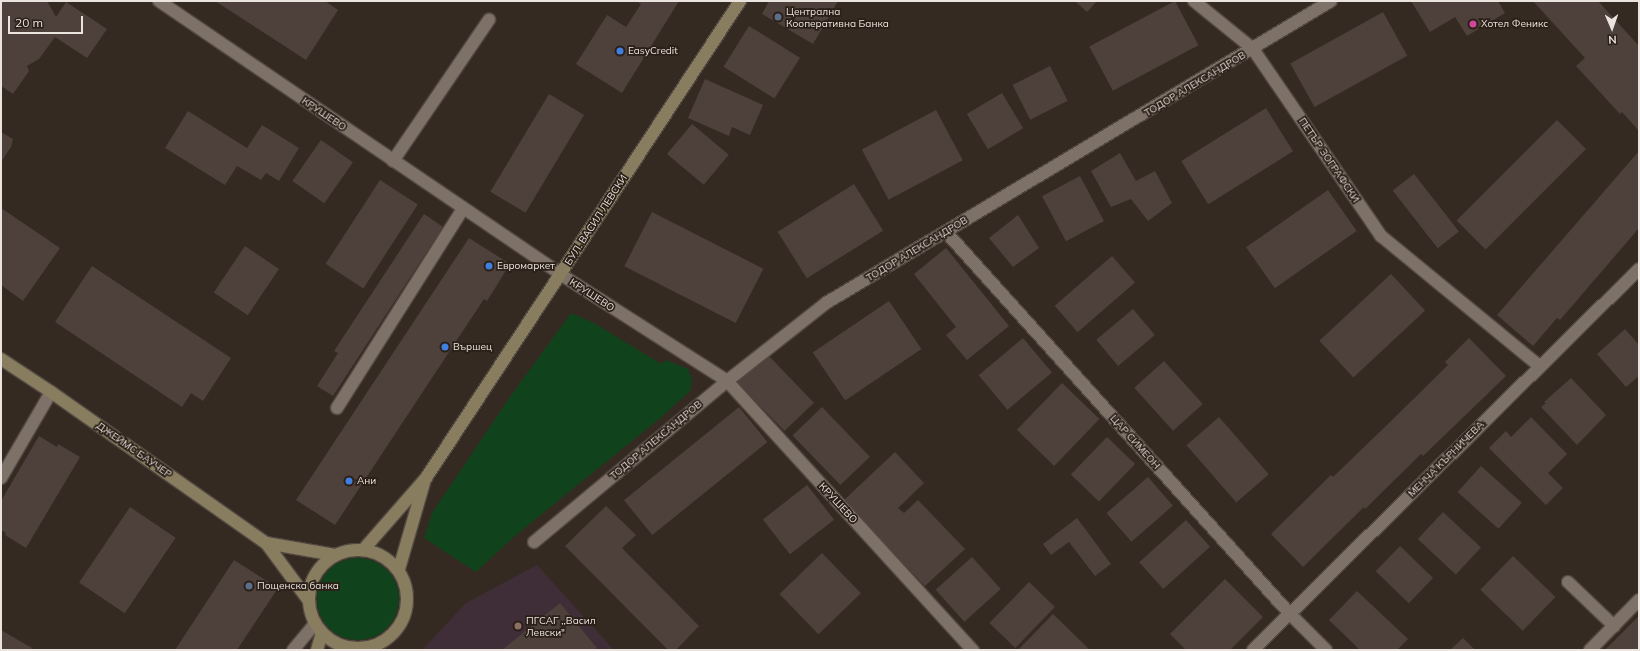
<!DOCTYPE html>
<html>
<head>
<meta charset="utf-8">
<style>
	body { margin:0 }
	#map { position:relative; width:1640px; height:651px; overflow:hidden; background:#352a22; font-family:Mulish,sans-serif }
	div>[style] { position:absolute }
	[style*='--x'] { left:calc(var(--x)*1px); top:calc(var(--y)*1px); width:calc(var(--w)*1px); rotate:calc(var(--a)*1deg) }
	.education>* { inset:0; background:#3f2e38 }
	.green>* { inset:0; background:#10431b }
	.round { border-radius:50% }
	.building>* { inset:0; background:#4e403b; transform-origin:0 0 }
	.roads { filter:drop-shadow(1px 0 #524842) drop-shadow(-1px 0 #524842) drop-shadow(0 1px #524842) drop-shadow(0 -1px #524842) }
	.lane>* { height:12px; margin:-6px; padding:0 6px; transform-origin:6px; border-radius:6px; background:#7e7168 }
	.street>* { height:12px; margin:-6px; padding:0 6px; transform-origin:6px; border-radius:6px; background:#7e7168 }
	.secondary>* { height:12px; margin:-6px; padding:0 6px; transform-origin:6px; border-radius:6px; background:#887d5e }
	.secondary>.ring { margin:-6px; padding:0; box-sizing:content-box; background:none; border:12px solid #887d5e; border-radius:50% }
	.dots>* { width:11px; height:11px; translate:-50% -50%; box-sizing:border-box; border:2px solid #2b2018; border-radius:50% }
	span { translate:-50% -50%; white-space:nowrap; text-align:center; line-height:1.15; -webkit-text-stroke:3.5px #2b2018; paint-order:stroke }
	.poi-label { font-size:10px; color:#ebe3de }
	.left { translate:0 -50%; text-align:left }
	.street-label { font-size:10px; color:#ebe3de }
	.frame { position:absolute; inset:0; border:2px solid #ebe3de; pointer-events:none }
	.north { position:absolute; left:1592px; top:8px; width:40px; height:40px; -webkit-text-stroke:3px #2b2018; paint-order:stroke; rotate:178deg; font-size:11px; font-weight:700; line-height:16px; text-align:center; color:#ebe3de }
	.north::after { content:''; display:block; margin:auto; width:14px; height:18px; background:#ebe3de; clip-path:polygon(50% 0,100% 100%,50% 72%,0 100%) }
	.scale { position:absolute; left:8px; top:16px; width:75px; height:18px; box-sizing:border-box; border:2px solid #ebe3de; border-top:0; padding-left:5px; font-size:12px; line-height:14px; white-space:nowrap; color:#ebe3de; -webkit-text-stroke:3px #2b2018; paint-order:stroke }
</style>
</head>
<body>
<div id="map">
	<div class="education">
		<i style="clip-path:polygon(537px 565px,614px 650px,422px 650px,466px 603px)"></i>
	</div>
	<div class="green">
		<i style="clip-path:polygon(571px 313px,594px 323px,661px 364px,666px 360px,688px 369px,692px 380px,690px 391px,659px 419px,516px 535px,476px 572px,424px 538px,432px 513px,512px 394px)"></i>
		<i class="round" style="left:317px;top:558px;width:82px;height:82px"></i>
	</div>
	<div class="building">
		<i style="clip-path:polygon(1px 1px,47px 1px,56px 17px,66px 2px,107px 29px,87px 58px,55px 37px,39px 59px,27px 66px,29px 71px,13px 94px,1px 86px)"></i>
		<i style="clip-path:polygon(215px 1px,325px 1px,338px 10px,306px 60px)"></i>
		<i style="clip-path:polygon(636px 1px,679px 1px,622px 93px,576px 64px,607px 15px,626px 27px,641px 4px)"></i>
		<i style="clip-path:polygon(769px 1px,838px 1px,813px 44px,762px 14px)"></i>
		<i style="clip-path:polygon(1075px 1px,1097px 1px,1087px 12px)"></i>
		<i style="left:1175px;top:1px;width:50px;height:97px;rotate:62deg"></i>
		<i style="clip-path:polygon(1411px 1px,1498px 1px,1505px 13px,1467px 36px,1455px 17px,1430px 32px)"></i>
		<i style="clip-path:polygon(1533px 1px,1598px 1px,1639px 46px,1639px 131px,1622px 112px,1620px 114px,1576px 66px,1585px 58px)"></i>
		<i style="left:1383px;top:12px;width:50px;height:106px;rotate:61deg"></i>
		<i style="left:749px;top:26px;width:60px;height:48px;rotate:32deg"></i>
		<i style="left:1050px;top:66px;width:39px;height:42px;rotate:63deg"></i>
		<i style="clip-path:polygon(705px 79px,763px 105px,750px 135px,732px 127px,729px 136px,688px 118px)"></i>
		<i style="left:1002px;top:93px;width:41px;height:41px;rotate:59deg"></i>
		<i style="left:549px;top:94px;width:41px;height:114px;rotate:31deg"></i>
		<i style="left:1266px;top:108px;width:51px;height:100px;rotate:58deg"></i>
		<i style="left:936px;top:110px;width:57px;height:84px;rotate:62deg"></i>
		<i style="clip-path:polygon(188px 111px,247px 148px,262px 125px,299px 148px,279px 181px,266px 173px,261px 180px,237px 166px,225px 185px,165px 148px)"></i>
		<i style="left:1557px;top:120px;width:41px;height:142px;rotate:45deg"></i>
		<i style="left:692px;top:124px;width:48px;height:39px;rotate:40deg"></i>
		<i style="clip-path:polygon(1px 132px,13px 139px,11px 147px,1px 162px)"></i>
		<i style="left:321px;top:140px;width:39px;height:50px;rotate:35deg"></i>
		<i style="clip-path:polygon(1639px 151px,1639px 228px,1560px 320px,1557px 318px,1533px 346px,1497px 315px)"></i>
		<i style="clip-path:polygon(1120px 153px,1136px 181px,1155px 171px,1172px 203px,1148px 221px,1131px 199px,1111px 207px,1091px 171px)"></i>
		<i style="left:1414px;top:174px;width:73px;height:27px;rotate:52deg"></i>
		<i style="left:1080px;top:176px;width:51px;height:43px;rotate:62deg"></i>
		<i style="left:380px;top:180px;width:45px;height:100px;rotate:33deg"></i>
		<i style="left:854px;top:184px;width:55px;height:90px;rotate:58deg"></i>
		<i style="left:1328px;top:190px;width:50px;height:100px;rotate:55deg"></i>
		<i style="clip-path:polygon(1px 208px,60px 248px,23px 301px,1px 285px)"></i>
		<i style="left:652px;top:212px;width:125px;height:61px;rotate:27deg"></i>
		<i style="clip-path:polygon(424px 214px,443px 227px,333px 396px,317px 386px,338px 353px,334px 351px)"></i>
		<i style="clip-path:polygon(1018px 215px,1039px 248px,1013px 267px,989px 238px)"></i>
		<i style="clip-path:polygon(469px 238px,510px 264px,487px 301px,484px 299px,335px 525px,296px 500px)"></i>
		<i style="left:245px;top:246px;width:41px;height:56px;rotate:34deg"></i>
		<i style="clip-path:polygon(946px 248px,1009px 326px,967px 360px,946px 335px,956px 327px,914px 274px)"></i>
		<i style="left:1112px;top:256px;width:35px;height:76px;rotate:49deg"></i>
		<i style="clip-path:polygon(92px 266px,231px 358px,203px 401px,191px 393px,182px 407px,55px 322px)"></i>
		<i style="left:1391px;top:274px;width:50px;height:98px;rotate:47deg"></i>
		<i style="left:889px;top:301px;width:58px;height:92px;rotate:56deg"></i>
		<i style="left:1133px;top:309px;width:34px;height:48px;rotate:50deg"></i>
		<i style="clip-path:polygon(1625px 329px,1639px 345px,1639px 376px,1626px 387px,1597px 354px)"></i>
		<i style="left:1023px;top:338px;width:45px;height:58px;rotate:50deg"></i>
		<i style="clip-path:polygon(1469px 338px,1506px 376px,1423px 456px,1421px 454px,1365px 509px,1364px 507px,1303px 567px,1271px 534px,1331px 475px,1333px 477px,1390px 422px,1448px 365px,1445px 362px)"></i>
		<i style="left:766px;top:353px;width:69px;height:41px;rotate:46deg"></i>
		<i style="left:1164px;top:361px;width:58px;height:40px;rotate:48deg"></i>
		<i style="clip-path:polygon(1571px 378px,1606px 415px,1577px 445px,1541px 407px,1546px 403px,1544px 402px)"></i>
		<i style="left:1062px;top:383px;width:52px;height:65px;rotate:44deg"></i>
		<i style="left:739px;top:407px;width:45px;height:148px;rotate:51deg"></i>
		<i style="left:822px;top:407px;width:69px;height:41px;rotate:46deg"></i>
		<i style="left:1219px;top:417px;width:76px;height:43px;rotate:49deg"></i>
		<i style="clip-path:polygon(1531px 417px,1567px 454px,1548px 473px,1563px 488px,1546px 505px,1489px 448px,1506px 431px,1511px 437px)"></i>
		<i style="clip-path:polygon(39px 436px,57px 447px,58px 444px,80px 457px,26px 548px,5px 535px,6px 533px,1px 530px,1px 501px)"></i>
		<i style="left:1107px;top:437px;width:39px;height:52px;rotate:44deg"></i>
		<i style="clip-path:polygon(895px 452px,924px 483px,898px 508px,904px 513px,918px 500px,965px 549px,925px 586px,843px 501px)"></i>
		<i style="left:1481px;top:466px;width:55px;height:35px;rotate:42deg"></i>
		<i style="left:1148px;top:477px;width:38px;height:55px;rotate:49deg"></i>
		<i style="left:807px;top:485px;width:44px;height:56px;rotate:52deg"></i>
		<i style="clip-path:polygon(606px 506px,636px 535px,622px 548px,699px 626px,676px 650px,668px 650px,565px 546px)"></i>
		<i style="left:130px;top:507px;width:55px;height:91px;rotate:34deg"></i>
		<i style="left:1443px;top:512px;width:52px;height:37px;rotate:43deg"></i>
		<i style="clip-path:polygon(1077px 518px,1111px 564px,1095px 576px,1069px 542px,1051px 555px,1043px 544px)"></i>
		<i style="left:1186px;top:520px;width:36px;height:63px;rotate:48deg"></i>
		<i style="left:1400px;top:546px;width:46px;height:35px;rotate:44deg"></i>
		<i style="left:822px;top:553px;width:56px;height:59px;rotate:46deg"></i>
		<i style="left:1513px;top:556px;width:59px;height:47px;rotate:44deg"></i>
		<i style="left:972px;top:557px;width:43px;height:49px;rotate:48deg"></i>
		<i style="clip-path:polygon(234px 560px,278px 588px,237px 650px,175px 650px)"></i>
		<i style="clip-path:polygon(1225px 579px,1263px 617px,1230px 650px,1186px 650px,1170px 634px)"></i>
		<i style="left:1029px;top:582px;width:36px;height:57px;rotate:44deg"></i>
		<i style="clip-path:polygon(1357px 591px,1408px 639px,1397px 650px,1360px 650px,1329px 620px)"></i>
		<i style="clip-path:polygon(560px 603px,597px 648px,595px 650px,502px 650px)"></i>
		<i style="clip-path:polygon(1053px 614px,1090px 650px,1018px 650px)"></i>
		<i style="clip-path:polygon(1639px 616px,1639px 650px,1605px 650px)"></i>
		<i style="clip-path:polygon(1px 630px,32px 648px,30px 650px,1px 650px)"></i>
		<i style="clip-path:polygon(1463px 638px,1475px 650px,1450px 650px)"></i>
	</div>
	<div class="roads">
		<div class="lane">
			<i style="--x:393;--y:161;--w:171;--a:-55.8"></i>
			<i style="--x:337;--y:408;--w:236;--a:-57.7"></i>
			<i style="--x:1568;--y:582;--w:64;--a:43.7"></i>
			<i style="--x:1590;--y:650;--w:70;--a:-45.6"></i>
		</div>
		<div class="street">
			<i style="--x:159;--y:1;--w:485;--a:34.2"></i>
			<i style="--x:560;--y:274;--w:198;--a:32.6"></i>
			<i style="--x:727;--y:381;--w:365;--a:47.6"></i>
			<i style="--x:1194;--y:1;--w:76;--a:39.1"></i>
			<i style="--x:1253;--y:49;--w:227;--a:55.6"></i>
			<i style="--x:1381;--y:236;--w:205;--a:39.4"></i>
			<i style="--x:946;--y:232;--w:514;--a:48"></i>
			<i style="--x:1290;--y:614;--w:51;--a:45"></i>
			<i style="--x:1;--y:478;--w:99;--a:-59.8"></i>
			<i style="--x:534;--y:542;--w:251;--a:-39.8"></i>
			<i style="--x:727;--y:381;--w:126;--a:-38.2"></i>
			<i style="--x:826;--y:303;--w:588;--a:-30.88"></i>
			<i style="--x:293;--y:650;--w:34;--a:-50"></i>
			<i style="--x:1253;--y:650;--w:542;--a:-44.63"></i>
		</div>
		<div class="secondary">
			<i style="--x:1;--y:359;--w:60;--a:33.4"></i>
			<i style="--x:51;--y:392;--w:263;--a:35.1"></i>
			<i style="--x:266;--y:543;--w:72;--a:53.4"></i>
			<i style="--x:266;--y:543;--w:70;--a:9.9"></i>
			<i class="ring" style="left:309px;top:550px;width:86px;height:86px"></i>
			<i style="--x:363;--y:550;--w:96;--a:-48.8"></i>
			<i style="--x:426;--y:478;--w:571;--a:-56.64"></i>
			<i style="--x:399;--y:569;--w:90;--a:-73.8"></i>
			<i style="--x:317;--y:650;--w:18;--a:-74"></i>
		</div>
	</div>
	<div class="dots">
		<i style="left:778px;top:17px;background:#5c6f8a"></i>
		<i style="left:1473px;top:24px;background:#d1479c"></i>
		<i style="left:620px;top:51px;background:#3f7fe0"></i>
		<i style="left:489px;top:266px;background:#3f7fe0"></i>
		<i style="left:445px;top:347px;background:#3f7fe0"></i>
		<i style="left:349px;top:481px;background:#3f7fe0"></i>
		<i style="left:249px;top:586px;background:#5c6f8a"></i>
		<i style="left:518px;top:626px;background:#8d6e63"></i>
	</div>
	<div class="poi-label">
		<span class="left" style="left:786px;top:17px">Централна<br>Кооперативна Банка</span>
		<span class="left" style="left:1481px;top:24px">Хотел Феникс</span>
		<span class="left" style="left:628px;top:51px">EasyCredit</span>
		<span class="left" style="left:497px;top:266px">Евромаркет</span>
		<span class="left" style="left:453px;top:347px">Вършец</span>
		<span class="left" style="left:357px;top:481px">Ани</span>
		<span class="left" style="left:257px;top:586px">Пощенска банка</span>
		<span class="left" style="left:526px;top:626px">ПГСАГ ,,Васил<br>Левски"</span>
	</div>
	<div class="street-label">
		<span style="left:1195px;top:84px;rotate:-31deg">ТОДОР АЛЕКСАНДРОВ</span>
		<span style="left:324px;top:114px;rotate:34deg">КРУШЕВО</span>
		<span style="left:1329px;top:160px;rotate:56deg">ПЕТЪР ЗОГРАФСКИ</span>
		<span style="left:596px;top:220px;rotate:-57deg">БУЛ. ВАСИЛ ЛЕВСКИ</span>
		<span style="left:917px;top:249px;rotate:-31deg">ТОДОР АЛЕКСАНДРОВ</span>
		<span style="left:592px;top:295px;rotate:33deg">КРУШЕВО</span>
		<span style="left:656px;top:440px;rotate:-40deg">ТОДОР АЛЕКСАНДРОВ</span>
		<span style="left:1135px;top:442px;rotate:48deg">ЦАР СИМЕОН</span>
		<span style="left:134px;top:450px;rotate:35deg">ДЖЕЙМС БАУЧЕР</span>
		<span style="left:1446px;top:459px;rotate:-45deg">МЕНЧА КЪРНИЧЕВА</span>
		<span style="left:838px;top:503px;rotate:47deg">КРУШЕВО</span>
	</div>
	<div class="frame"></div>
	<div class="north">N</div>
	<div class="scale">20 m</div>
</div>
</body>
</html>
